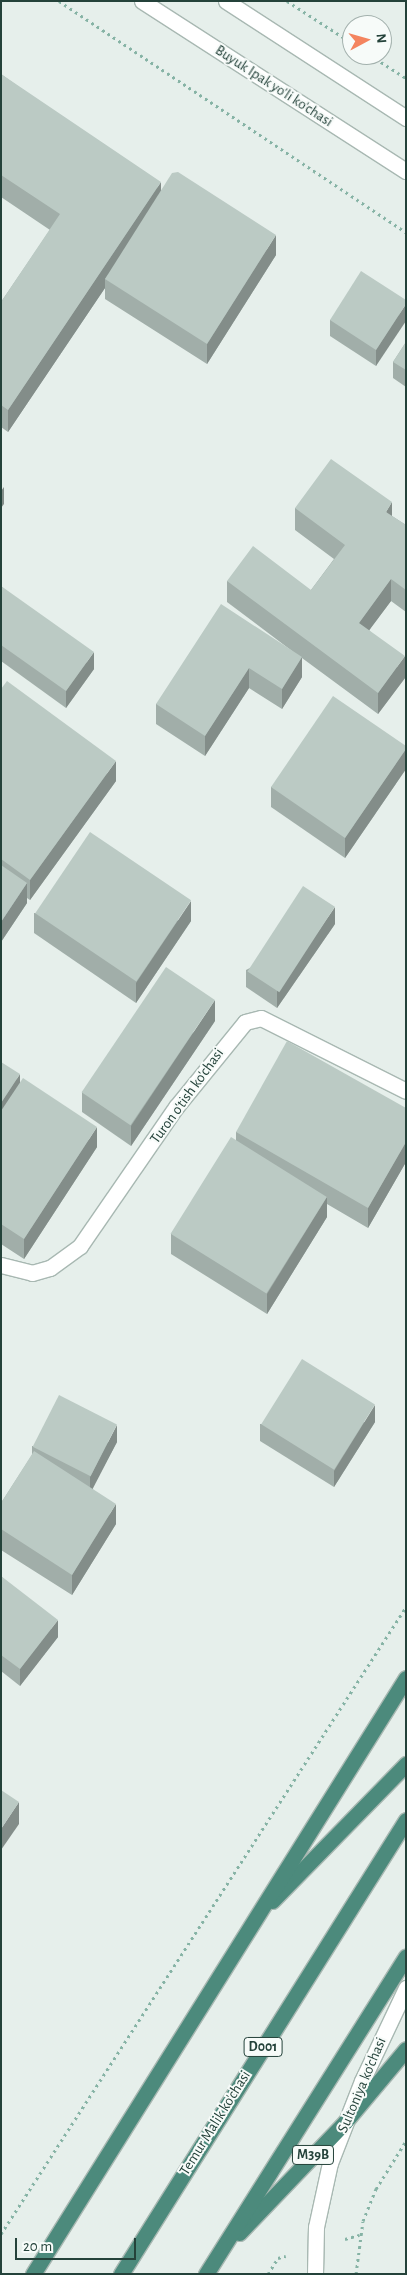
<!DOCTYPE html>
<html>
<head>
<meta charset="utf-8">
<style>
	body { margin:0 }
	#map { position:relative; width:407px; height:2275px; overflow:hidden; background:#e6efeb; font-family:"Alegreya Sans",sans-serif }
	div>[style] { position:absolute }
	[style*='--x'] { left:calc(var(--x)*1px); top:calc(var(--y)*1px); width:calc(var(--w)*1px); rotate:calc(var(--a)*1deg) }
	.path>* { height:3px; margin-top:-1.5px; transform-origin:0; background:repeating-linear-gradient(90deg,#86b3a5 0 2.5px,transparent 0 6.5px) }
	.roads { filter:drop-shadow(1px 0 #a8b8b2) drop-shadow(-1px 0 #a8b8b2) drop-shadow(0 1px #a8b8b2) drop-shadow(0 -1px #a8b8b2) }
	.minor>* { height:15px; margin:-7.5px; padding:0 7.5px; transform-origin:7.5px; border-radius:7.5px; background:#fff }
	.tertiary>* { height:15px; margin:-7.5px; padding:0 7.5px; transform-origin:7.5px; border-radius:7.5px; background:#fff }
	.secondary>* { height:15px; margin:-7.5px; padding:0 7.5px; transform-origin:7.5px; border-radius:7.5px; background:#fff }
	.trunk>* { height:15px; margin:-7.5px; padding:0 7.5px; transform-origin:7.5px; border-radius:7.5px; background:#4c8a7c }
	.wall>* { inset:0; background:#a1aea9 }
	.shaded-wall>* { inset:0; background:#838d89 }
	.building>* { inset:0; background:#bbcac4; transform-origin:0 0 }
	span { translate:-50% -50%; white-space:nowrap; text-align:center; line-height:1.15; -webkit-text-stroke:4px #f7fbf9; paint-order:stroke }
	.shield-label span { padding:1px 4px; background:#f7fbf9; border:1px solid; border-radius:4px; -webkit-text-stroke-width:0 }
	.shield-label { font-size:14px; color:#24423a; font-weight:700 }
	.street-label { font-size:15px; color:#24423a }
	.frame { position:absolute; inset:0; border:2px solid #24423a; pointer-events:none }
	.north { position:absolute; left:342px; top:15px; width:50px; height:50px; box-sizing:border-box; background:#f7fbf9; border:1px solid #a3b1ad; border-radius:50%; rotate:84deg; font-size:14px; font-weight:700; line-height:20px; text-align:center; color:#24423a }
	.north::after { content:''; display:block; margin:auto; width:18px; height:22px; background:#f4845f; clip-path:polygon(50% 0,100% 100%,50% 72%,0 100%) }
	.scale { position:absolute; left:15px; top:2238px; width:121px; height:22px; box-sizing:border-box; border:2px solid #24423a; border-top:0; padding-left:6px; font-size:15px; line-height:18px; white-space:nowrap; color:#24423a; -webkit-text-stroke:4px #f7fbf9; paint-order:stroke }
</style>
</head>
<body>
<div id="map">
	<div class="path">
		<i style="--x:59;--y:1;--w:417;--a:33.7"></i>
		<i style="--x:287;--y:1;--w:77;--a:32.9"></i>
		<i style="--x:370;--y:55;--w:43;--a:32.6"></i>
		<i style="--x:1;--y:2234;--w:746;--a:-57.14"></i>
		<i style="--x:345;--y:2239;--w:15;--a:-16"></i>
		<i style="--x:268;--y:2274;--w:19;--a:-58"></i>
		<i style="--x:278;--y:2258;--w:8;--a:-14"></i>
		<i style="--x:356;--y:2274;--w:53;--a:-82.5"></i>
		<i style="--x:363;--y:2221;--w:35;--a:-68"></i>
		<i style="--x:376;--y:2189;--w:57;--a:-58"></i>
	</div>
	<div class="roads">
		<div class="minor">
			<i style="--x:1;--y:1265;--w:32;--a:14"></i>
			<i style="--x:32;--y:1273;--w:19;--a:-16"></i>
			<i style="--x:50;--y:1268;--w:37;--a:-36"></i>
			<i style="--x:80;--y:1246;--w:169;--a:-55.4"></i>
			<i style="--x:176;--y:1107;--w:109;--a:-50.9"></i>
			<i style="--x:245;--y:1022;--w:16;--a:-14"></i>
			<i style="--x:261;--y:1018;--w:162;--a:26.7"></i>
		</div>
		<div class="tertiary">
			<i style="--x:315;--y:2274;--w:47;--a:-88.8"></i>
			<i style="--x:316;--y:2227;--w:66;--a:-77.7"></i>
			<i style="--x:330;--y:2163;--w:88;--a:-68.7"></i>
			<i style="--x:362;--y:2081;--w:103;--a:-64.7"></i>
		</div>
		<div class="secondary">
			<i style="--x:142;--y:1;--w:314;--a:32.8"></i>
			<i style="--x:226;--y:1;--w:215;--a:33"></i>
		</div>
		<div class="trunk">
			<i style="--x:272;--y:1901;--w:192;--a:-45.6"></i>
			<i style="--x:239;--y:2233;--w:153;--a:-46.3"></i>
			<i style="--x:345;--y:2122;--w:95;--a:-50.1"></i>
			<i style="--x:33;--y:2274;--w:703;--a:-57.96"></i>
			<i style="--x:121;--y:2274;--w:536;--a:-57.88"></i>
			<i style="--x:206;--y:2274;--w:375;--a:-57.8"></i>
		</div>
	</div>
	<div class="wall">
		<i style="clip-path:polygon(1px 74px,161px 190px,276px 255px,207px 364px,105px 299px,105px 288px,8px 432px,1px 427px,1px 302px,50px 230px,1px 197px)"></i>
		<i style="clip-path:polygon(406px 300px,376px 366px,330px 336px,330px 320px)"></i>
		<i style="clip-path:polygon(406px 342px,406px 387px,393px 378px,393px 362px)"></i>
		<i style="clip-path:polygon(295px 508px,392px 516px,406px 525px,406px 612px,391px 601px,369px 630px,405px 678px,378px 714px,302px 658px,302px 677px,282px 709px,249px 688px,205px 756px,156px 724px,156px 704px,292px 651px,227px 602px,227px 581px,311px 590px,334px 559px,295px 530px)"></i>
		<i style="clip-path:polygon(1px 586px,94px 669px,66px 708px,1px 661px)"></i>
		<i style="clip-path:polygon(1px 689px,116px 781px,30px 900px,27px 898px,27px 903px,1px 942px)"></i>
		<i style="clip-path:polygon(406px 746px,406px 769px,345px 858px,271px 807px,271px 787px)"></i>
		<i style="clip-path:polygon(34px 913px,191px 921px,136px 1003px,34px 933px)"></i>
		<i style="clip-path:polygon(335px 924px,277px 1008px,246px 987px,246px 970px)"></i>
		<i style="clip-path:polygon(215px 1021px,131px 1146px,82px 1112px,82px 1092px)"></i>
		<i style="clip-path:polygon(1px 1062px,20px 1083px,97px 1147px,24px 1259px,1px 1244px)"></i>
		<i style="clip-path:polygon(406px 1108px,406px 1162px,368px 1228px,327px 1204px,327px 1217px,267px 1314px,171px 1254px,171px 1234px,236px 1140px,236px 1132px)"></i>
		<i style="clip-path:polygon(375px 1422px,334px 1487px,260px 1441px,260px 1424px)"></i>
		<i style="clip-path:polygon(117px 1442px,92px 1488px,116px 1524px,72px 1595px,1px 1550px,1px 1503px,32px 1455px,32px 1446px)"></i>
		<i style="clip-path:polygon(1px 1576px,58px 1637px,20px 1686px,1px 1671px)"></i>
	</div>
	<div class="shaded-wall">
		<i style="clip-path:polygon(161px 182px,161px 204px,105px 279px,105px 288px,8px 432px,8px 410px)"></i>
		<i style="clip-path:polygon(276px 235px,276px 255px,207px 364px,207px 344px)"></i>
		<i style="clip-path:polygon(406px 304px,406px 321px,376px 366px,376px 350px)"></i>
		<i style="clip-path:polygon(4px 487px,4px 504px,1px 508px,1px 491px)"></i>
		<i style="clip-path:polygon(392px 502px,392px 524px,386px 512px)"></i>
		<i style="clip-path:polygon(391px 579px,391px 601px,359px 644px,359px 623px)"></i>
		<i style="clip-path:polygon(94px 652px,94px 669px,66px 708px,66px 691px)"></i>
		<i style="clip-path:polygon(405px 656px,405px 678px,378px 714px,378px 693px)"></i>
		<i style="clip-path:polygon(302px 657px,302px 677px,282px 709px,282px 689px)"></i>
		<i style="clip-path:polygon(249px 668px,249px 688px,205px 756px,205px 736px)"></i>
		<i style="clip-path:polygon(406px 749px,406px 769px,345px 858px,345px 838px)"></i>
		<i style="clip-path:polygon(116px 761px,116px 781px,30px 900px,30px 880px)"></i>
		<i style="clip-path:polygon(27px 883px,27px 903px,1px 942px,1px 922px)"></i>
		<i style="clip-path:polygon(191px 901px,191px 921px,136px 1003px,136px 983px)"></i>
		<i style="clip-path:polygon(335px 907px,335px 924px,277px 1008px,277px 991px)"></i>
		<i style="clip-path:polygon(215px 1000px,215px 1021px,131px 1146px,131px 1126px)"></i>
		<i style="clip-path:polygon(20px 1074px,20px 1094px,1px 1123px,1px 1103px)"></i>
		<i style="clip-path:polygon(97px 1127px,97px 1147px,24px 1259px,24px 1239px)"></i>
		<i style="clip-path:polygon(406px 1142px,406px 1162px,368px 1228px,368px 1208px)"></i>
		<i style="clip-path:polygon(327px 1197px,327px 1217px,267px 1314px,267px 1294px)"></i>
		<i style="clip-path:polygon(375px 1405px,375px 1422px,334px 1487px,334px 1471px)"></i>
		<i style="clip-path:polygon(117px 1425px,117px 1442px,90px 1494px,90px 1477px)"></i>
		<i style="clip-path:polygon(116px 1504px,116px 1524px,72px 1595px,72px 1575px)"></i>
		<i style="clip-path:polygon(58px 1620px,58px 1637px,20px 1686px,20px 1669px)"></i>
		<i style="clip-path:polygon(19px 1802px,19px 1824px,1px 1850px,1px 1829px)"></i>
	</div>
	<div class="building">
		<i style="clip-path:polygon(1px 74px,161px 182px,8px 410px,1px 405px,1px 302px,60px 214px,1px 175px)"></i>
		<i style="clip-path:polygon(178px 172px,276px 235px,207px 344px,105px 279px,172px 173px)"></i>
		<i style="clip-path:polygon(361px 271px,406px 300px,406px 304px,376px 350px,330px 320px)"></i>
		<i style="clip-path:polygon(406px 342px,406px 370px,393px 362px)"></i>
		<i style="clip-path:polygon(331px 459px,392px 502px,386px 512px,406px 525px,406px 590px,391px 579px,359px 623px,405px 656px,378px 693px,227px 581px,253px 546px,311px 590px,345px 545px,295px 508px)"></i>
		<i style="clip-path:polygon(1px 586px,94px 652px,66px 691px,1px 645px)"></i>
		<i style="clip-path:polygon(221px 604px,302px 657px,282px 689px,249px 668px,205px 736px,156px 704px)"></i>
		<i style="clip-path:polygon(7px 681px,116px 761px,30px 880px,1px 859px,1px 689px)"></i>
		<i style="clip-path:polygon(333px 696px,406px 746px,406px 749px,345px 838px,271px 787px)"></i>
		<i style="left:90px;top:832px;width:122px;height:98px;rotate:34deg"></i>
		<i style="clip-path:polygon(1px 865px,27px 883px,1px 922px)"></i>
		<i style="left:303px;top:886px;width:38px;height:102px;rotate:33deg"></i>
		<i style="left:166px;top:967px;width:59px;height:151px;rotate:34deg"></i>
		<i style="clip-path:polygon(287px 1041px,406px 1108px,406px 1142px,368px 1208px,236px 1132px)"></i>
		<i style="clip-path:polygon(1px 1062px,20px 1074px,1px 1103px)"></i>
		<i style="clip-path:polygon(23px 1078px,97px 1127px,24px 1239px,1px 1224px,1px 1111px)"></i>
		<i style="left:231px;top:1137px;width:113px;height:114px;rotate:32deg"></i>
		<i style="left:302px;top:1359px;width:86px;height:77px;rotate:32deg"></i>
		<i style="left:59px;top:1395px;width:65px;height:58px;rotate:27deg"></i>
		<i style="clip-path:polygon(34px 1451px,116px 1504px,72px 1575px,1px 1529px,1px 1503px)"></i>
		<i style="clip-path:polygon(1px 1576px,58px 1620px,20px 1669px,1px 1655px)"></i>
		<i style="clip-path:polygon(1px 1790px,19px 1802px,1px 1829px)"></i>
	</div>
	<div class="shield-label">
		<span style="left:263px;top:2047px">D001</span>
		<span style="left:313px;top:2155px">M39B</span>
	</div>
	<div class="street-label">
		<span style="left:274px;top:86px;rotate:33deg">Buyuk Ipak yo'li ko'chasi</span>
		<span style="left:187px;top:1096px;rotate:-54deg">Turon o'tish ko'chasi</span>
		<span style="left:362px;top:2085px;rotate:-67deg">Sultoniya ko'chasi</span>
		<span style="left:215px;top:2123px;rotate:-58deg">Temur Malik ko'chasi</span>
	</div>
	<div class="frame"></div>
	<div class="north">N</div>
	<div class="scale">20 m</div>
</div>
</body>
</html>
